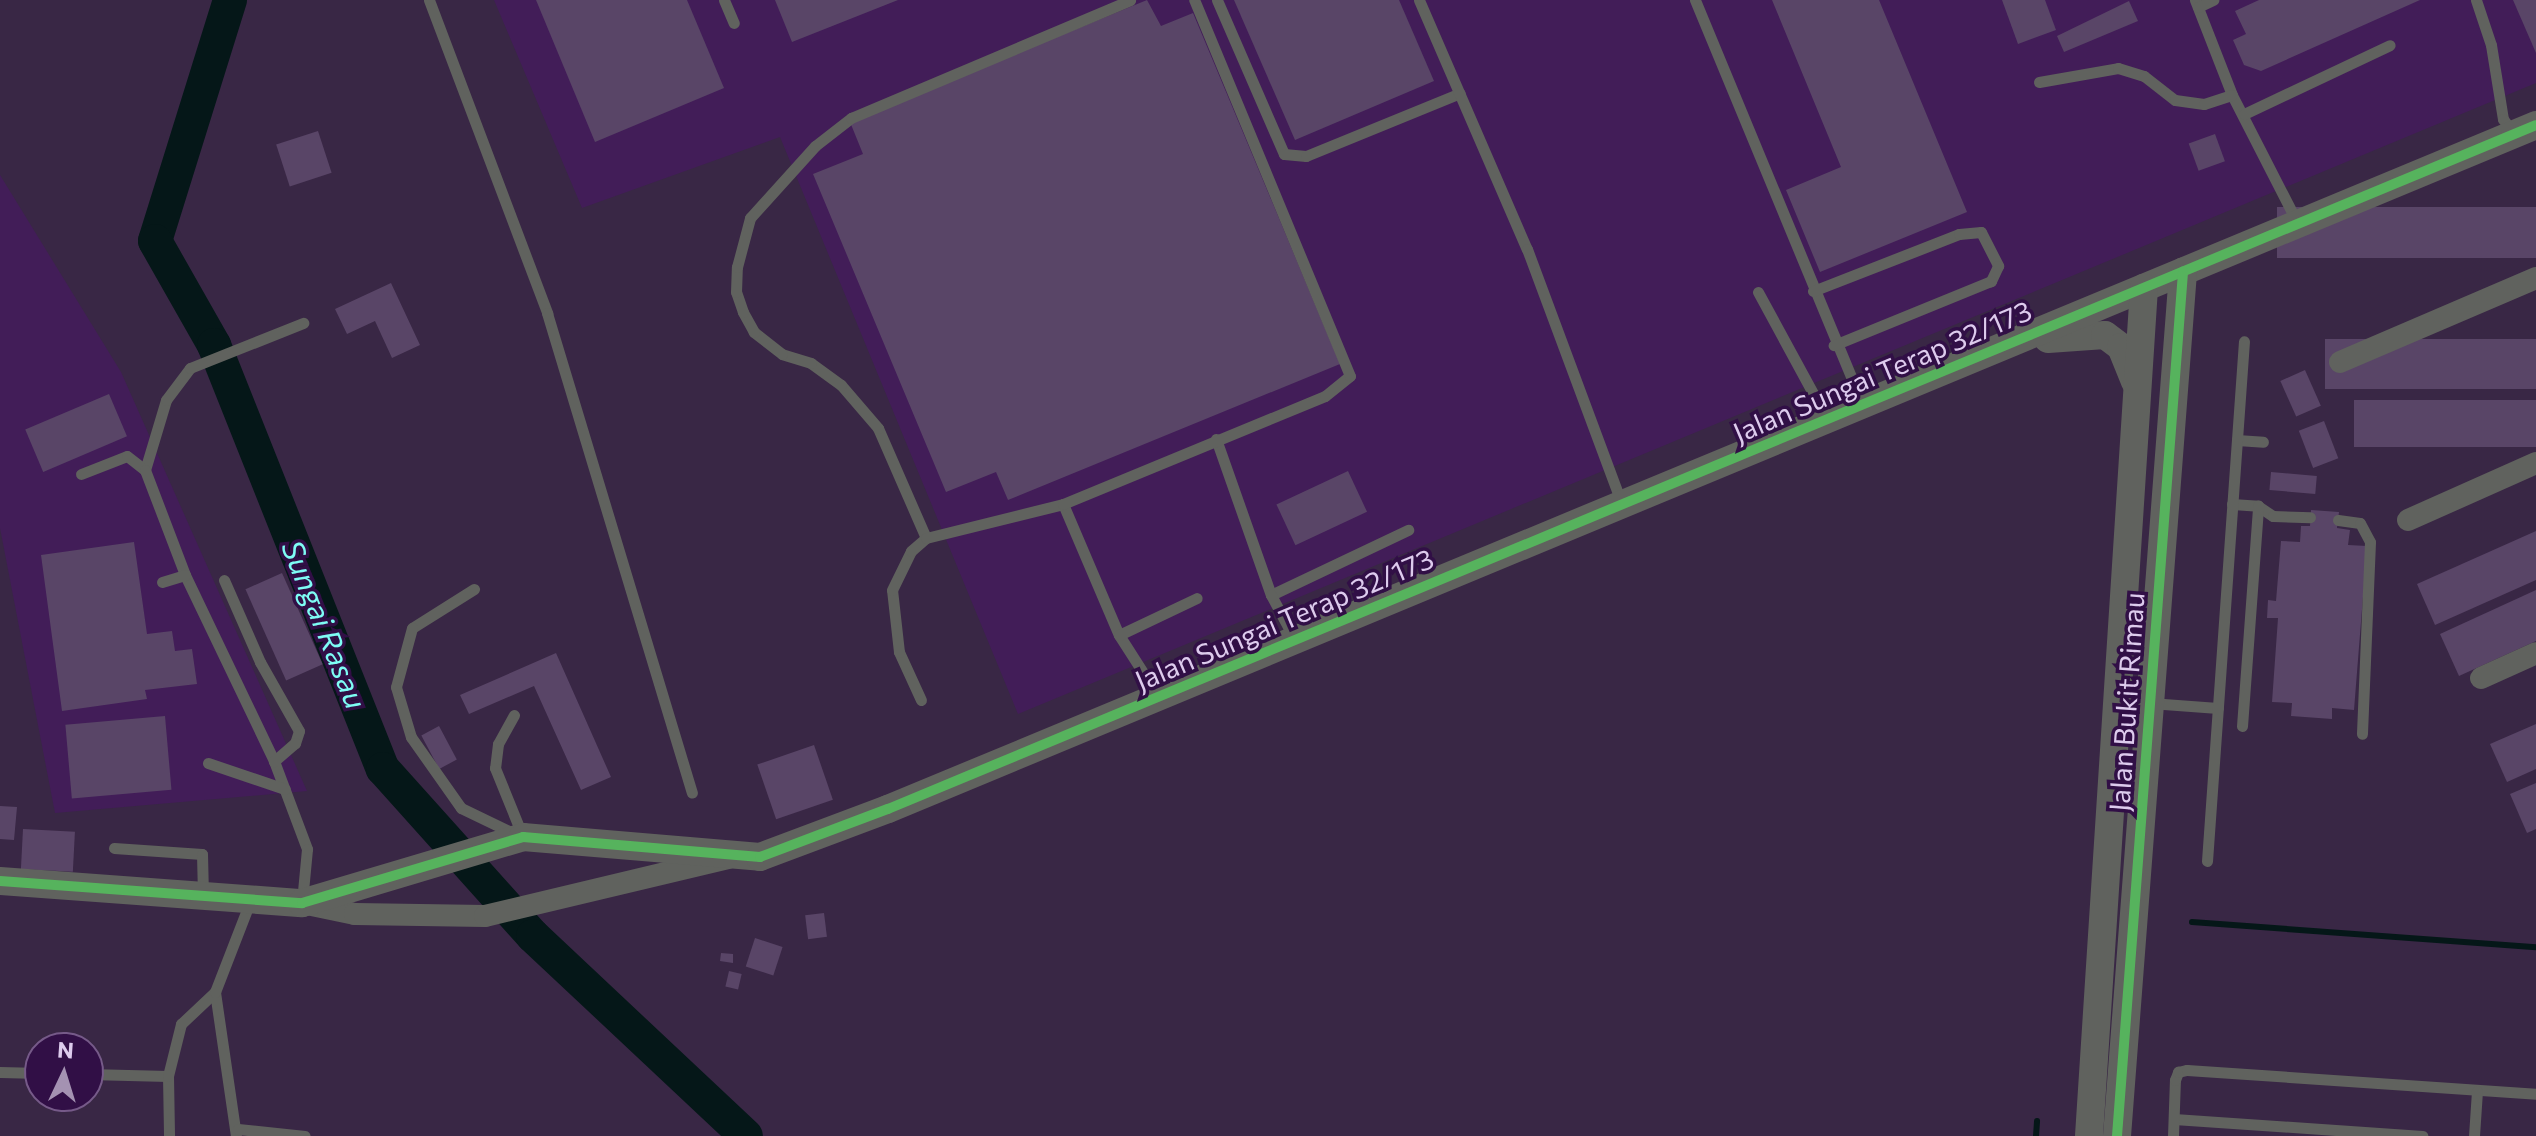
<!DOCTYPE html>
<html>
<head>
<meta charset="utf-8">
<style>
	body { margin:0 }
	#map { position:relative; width:2536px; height:1136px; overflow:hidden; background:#392745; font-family:Commissioner,sans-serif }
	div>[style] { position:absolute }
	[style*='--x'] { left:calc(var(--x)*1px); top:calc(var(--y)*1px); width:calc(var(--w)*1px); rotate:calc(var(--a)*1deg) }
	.built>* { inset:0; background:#421d58 }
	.stream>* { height:6px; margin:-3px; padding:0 3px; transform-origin:3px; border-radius:3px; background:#051718 }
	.river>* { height:34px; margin:-17px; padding:0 17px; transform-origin:17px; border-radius:17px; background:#051718 }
	.building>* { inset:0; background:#594567; transform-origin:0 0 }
	.service>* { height:11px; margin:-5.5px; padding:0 5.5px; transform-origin:5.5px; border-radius:5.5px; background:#60625e }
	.minor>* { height:22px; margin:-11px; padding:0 11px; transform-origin:11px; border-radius:11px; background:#60625e }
	.tertiary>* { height:28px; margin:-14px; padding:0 14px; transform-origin:14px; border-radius:14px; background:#60625e }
	.cycleway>* { height:10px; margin:-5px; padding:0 5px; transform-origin:5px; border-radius:5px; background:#56b35d }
	span { translate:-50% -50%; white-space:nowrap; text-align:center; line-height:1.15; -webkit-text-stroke:7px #310f46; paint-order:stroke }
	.street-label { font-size:28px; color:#ddcbed }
	.water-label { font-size:30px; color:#7efdf5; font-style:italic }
	.north { position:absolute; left:24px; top:1032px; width:80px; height:80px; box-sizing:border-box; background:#310f46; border:2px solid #765a89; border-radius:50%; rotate:4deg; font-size:22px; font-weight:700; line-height:32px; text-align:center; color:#ddcbed }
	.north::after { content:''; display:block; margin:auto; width:28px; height:36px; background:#a492b2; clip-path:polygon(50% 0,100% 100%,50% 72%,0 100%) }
</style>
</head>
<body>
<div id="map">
	<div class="built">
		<i style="clip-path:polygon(494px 0,2536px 0,2536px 83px,1018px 714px,780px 137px,582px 208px)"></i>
		<i style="clip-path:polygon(0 175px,121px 372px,307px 791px,55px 813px,0 528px)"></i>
	</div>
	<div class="stream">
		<i style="--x:2192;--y:922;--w:345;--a:4.2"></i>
		<i style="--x:2036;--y:1136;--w:15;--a:-86"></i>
	</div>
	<div class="river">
		<i style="--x:230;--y:0;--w:252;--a:107.3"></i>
		<i style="--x:155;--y:241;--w:120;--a:60.4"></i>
		<i style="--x:214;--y:345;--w:456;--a:68.3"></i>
		<i style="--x:383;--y:769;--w:224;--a:48.1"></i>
		<i style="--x:533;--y:936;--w:292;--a:43.2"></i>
	</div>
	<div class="building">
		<i style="clip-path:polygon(536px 0,687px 0,724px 88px,595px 142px)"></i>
		<i style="clip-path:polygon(775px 0,898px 0,792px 42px)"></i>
		<i style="clip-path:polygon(1147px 0,1161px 26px,1193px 13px,1340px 364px,1008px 500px,996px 472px,946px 492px,813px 174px,863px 154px,850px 122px)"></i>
		<i style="clip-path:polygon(1234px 0,1399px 0,1434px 81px,1295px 140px)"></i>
		<i style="clip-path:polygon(1772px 0,1879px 0,1967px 212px,1820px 272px,1786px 190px,1841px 167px)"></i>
		<i style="clip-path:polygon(2002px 0,2045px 0,2056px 30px,2018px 44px)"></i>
		<i style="clip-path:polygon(2259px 0,2420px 0,2261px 71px,2244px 65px,2233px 40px,2246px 34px,2235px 11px)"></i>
		<i style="clip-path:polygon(2513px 0,2536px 0,2536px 53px)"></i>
		<i style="clip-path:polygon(2129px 1px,2138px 21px,2064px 52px,2057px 36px)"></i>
		<i style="left:318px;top:131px;width:44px;height:44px;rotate:72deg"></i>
		<i style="left:2215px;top:134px;width:29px;height:28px;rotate:70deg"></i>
		<i style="left:2536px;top:207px;width:51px;height:259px;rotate:90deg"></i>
		<i style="clip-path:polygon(391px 283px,420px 345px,392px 358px,375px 321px,347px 334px,335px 309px)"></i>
		<i style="left:2536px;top:339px;width:50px;height:211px;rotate:90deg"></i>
		<i style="left:2305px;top:370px;width:39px;height:27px;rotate:66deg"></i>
		<i style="left:109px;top:394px;width:46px;height:91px;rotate:67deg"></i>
		<i style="left:2536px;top:400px;width:47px;height:182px;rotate:90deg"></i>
		<i style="left:2324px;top:421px;width:40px;height:27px;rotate:69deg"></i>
		<i style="left:1348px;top:471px;width:45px;height:79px;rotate:65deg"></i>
		<i style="left:2271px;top:472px;width:46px;height:18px;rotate:5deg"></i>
		<i style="clip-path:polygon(2311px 510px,2339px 512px,2337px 528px,2350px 530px,2348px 545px,2367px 546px,2354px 710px,2332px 708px,2332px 719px,2291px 716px,2292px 703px,2272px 702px,2278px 618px,2267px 618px,2268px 600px,2276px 601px,2281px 541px,2300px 542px,2301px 526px,2310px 526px)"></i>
		<i style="clip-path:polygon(2536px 531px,2536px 580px,2435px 625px,2417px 584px)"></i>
		<i style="clip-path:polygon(134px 542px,147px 634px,172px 631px,175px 651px,192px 649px,197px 684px,145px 690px,147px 699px,62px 711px,41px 555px)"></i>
		<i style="left:282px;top:573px;width:100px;height:40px;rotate:66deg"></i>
		<i style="clip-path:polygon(2536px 590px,2536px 641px,2459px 676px,2440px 634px)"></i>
		<i style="clip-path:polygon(556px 653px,611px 777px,581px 790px,534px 686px,469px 714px,460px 695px)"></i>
		<i style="left:165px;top:716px;width:74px;height:100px;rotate:85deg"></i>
		<i style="clip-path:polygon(2536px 724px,2536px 769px,2507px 782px,2490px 744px)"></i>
		<i style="left:439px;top:726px;width:38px;height:20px;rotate:62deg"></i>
		<i style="left:814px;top:745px;width:58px;height:60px;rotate:71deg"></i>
		<i style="clip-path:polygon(2536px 783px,2536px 829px,2527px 833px,2510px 794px)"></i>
		<i style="clip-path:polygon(0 806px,17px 807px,14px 840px,0 839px)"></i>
		<i style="left:23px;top:829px;width:52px;height:40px;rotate:3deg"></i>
		<i style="left:824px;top:913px;width:24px;height:19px;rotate:83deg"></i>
		<i style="left:755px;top:938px;width:29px;height:30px;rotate:18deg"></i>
		<i style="clip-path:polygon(721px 953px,733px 954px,733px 963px,720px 961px)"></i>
		<i style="left:729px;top:971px;width:13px;height:16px;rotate:13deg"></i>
	</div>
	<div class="service">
		<i style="--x:429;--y:0;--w:335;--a:69.3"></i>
		<i style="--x:547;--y:313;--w:501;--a:73.19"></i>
		<i style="--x:724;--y:0;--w:25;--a:67"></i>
		<i style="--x:1217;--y:0;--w:168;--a:66.5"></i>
		<i style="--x:1284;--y:154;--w:22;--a:5"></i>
		<i style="--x:1306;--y:156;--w:166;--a:-22.2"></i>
		<i style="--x:1419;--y:0;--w:271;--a:66.6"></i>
		<i style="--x:1527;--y:249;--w:272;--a:69.6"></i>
		<i style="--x:1695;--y:0;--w:438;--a:67.5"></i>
		<i style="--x:2195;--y:0;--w:102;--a:68.7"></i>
		<i style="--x:2232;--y:95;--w:145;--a:62.9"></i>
		<i style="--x:2476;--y:0;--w:47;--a:71.6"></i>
		<i style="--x:2491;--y:45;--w:75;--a:80.8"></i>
		<i style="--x:2503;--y:119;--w:17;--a:54"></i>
		<i style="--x:2198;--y:7;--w:17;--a:-25"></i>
		<i style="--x:2039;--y:82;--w:80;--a:-10"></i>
		<i style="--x:2118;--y:68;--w:27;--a:17"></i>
		<i style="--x:2144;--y:76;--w:39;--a:38"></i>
		<i style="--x:2175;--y:100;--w:29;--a:8"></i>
		<i style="--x:2204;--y:104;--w:29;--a:-18"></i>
		<i style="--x:2244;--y:114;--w:161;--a:-25.3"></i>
		<i style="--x:1813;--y:291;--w:157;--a:-21.3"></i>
		<i style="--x:1959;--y:234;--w:22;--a:-5"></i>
		<i style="--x:1981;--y:232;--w:38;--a:63"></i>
		<i style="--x:1998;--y:266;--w:17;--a:115"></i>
		<i style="--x:1991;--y:281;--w:170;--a:157.8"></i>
		<i style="--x:1758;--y:292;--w:145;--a:61.5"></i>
		<i style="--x:1216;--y:439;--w:165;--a:70.6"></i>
		<i style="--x:1271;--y:595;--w:152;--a:-25.4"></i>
		<i style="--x:2237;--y:440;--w:26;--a:4"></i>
		<i style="--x:145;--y:470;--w:73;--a:-73.3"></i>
		<i style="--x:166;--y:400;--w:40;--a:-53"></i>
		<i style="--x:190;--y:368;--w:122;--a:-21.7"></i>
		<i style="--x:81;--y:474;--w:49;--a:-21.4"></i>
		<i style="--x:127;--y:456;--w:23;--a:38"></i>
		<i style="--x:145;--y:470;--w:112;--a:69.1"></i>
		<i style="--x:185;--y:575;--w:206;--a:64.4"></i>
		<i style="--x:274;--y:761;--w:94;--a:69.4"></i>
		<i style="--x:307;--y:849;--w:53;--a:95.4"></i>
		<i style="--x:1063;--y:504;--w:142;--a:66.9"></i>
		<i style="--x:1119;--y:635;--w:72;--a:57.4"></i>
		<i style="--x:2232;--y:504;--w:26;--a:4"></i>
		<i style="--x:2258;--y:506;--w:18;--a:34"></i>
		<i style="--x:2273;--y:516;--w:37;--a:2"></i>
		<i style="--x:2338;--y:520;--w:22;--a:8"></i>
		<i style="--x:2360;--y:523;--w:21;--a:62"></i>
		<i style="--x:2370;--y:542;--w:192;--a:92.4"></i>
		<i style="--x:926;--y:538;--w:120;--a:-113.6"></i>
		<i style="--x:878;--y:428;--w:57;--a:-130.7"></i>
		<i style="--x:841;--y:385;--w:37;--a:-144"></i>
		<i style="--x:811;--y:363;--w:30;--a:-163"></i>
		<i style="--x:782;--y:354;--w:36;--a:-142"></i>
		<i style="--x:754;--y:332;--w:23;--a:-119"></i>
		<i style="--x:743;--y:312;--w:21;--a:-109"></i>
		<i style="--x:736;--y:292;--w:25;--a:-88"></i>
		<i style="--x:737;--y:267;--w:51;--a:-75.1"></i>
		<i style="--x:750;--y:218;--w:97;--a:-47.9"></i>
		<i style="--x:815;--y:146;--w:46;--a:-37.9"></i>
		<i style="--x:851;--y:118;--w:303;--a:-22.9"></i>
		<i style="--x:224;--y:580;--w:90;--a:66.3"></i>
		<i style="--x:260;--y:662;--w:79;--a:60.5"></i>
		<i style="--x:299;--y:731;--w:13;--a:108"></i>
		<i style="--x:295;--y:743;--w:28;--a:139"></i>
		<i style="--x:162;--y:582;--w:24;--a:-17"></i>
		<i style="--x:474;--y:589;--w:73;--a:147.8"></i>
		<i style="--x:412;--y:628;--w:61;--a:105.2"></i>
		<i style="--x:396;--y:687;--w:52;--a:73.3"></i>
		<i style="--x:411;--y:737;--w:87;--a:54.8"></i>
		<i style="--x:461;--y:808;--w:60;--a:25.7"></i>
		<i style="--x:1271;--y:595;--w:51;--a:61.9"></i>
		<i style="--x:1119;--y:635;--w:86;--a:-25.4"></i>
		<i style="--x:921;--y:700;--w:53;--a:-114.6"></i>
		<i style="--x:899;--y:652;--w:62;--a:-96.4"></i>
		<i style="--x:892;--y:590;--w:43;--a:-64"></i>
		<i style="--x:911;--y:551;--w:20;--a:-41"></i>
		<i style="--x:926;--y:538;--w:141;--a:-13.9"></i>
		<i style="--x:1063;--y:504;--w:283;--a:-22.4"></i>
		<i style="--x:1325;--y:396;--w:32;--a:-39"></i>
		<i style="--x:1350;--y:376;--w:407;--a:-112.5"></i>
		<i style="--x:2150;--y:703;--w:68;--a:4.2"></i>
		<i style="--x:514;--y:715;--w:33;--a:119"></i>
		<i style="--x:498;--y:744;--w:24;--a:97"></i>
		<i style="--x:495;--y:768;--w:74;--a:67.9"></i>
		<i style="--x:2242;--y:726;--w:221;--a:-85.8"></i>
		<i style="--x:208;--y:763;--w:81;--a:18.7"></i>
		<i style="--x:114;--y:848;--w:88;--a:3.9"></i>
		<i style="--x:202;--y:854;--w:42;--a:88.6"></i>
		<i style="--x:2207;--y:861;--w:521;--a:-85.93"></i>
		<i style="--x:215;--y:992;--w:146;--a:81.7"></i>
		<i style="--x:0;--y:1072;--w:40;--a:1.4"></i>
		<i style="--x:88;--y:1074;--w:80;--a:1.4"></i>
		<i style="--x:168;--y:1076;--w:60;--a:89"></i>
		<i style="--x:168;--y:1076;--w:54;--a:-76"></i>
		<i style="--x:181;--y:1024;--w:47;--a:-43.3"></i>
		<i style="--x:215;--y:992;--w:100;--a:-68.8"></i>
		<i style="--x:2174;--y:1119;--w:249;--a:3.9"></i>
		<i style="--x:238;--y:1129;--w:67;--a:6"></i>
		<i style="--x:2173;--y:1136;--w:56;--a:-88"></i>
		<i style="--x:2175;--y:1080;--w:9;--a:-69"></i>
		<i style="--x:2178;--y:1072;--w:9;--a:-13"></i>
		<i style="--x:2187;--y:1070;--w:350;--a:3.9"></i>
		<i style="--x:2474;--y:1136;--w:45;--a:-86.2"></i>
	</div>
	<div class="minor">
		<i style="--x:2340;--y:362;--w:213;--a:-23.2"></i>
		<i style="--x:2408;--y:520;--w:140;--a:-24"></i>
		<i style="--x:2481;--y:678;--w:60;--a:-24.4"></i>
		<i style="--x:302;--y:903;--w:54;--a:11.7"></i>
		<i style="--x:355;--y:914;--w:130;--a:0.9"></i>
		<i style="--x:485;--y:916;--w:250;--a:-13.4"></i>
	</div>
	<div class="tertiary">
		<i style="--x:2048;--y:339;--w:57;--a:-4"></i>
		<i style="--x:2105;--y:335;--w:20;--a:37"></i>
		<i style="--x:2121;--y:347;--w:37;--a:68"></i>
		<i style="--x:0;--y:881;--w:303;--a:4.2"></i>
		<i style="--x:302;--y:903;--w:231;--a:-16.6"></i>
		<i style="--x:523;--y:837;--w:238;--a:4.8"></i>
		<i style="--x:760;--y:857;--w:137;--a:-20.6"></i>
		<i style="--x:888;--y:809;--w:1784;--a:-22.54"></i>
		<i style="--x:2089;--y:1136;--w:850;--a:-86.29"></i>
		<i style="--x:2117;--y:1136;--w:867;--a:-85.63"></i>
	</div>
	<div class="cycleway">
		<i style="--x:0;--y:881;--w:303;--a:4.2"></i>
		<i style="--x:302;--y:903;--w:231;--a:-16.6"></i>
		<i style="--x:523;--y:837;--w:238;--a:4.8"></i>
		<i style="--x:760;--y:857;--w:137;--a:-20.6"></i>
		<i style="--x:888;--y:809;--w:1784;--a:-22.54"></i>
		<i style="--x:2117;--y:1136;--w:867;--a:-85.63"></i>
	</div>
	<div class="street-label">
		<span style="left:1882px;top:371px;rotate:-23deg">Jalan Sungai Terap 32/173</span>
		<span style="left:1284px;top:619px;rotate:-23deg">Jalan Sungai Terap 32/173</span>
		<span style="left:2126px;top:702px;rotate:-86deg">Jalan Bukit Rimau</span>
	</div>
	<div class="water-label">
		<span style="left:325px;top:624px;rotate:68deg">Sungai Rasau</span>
	</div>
	<div class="north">N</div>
</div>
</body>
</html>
